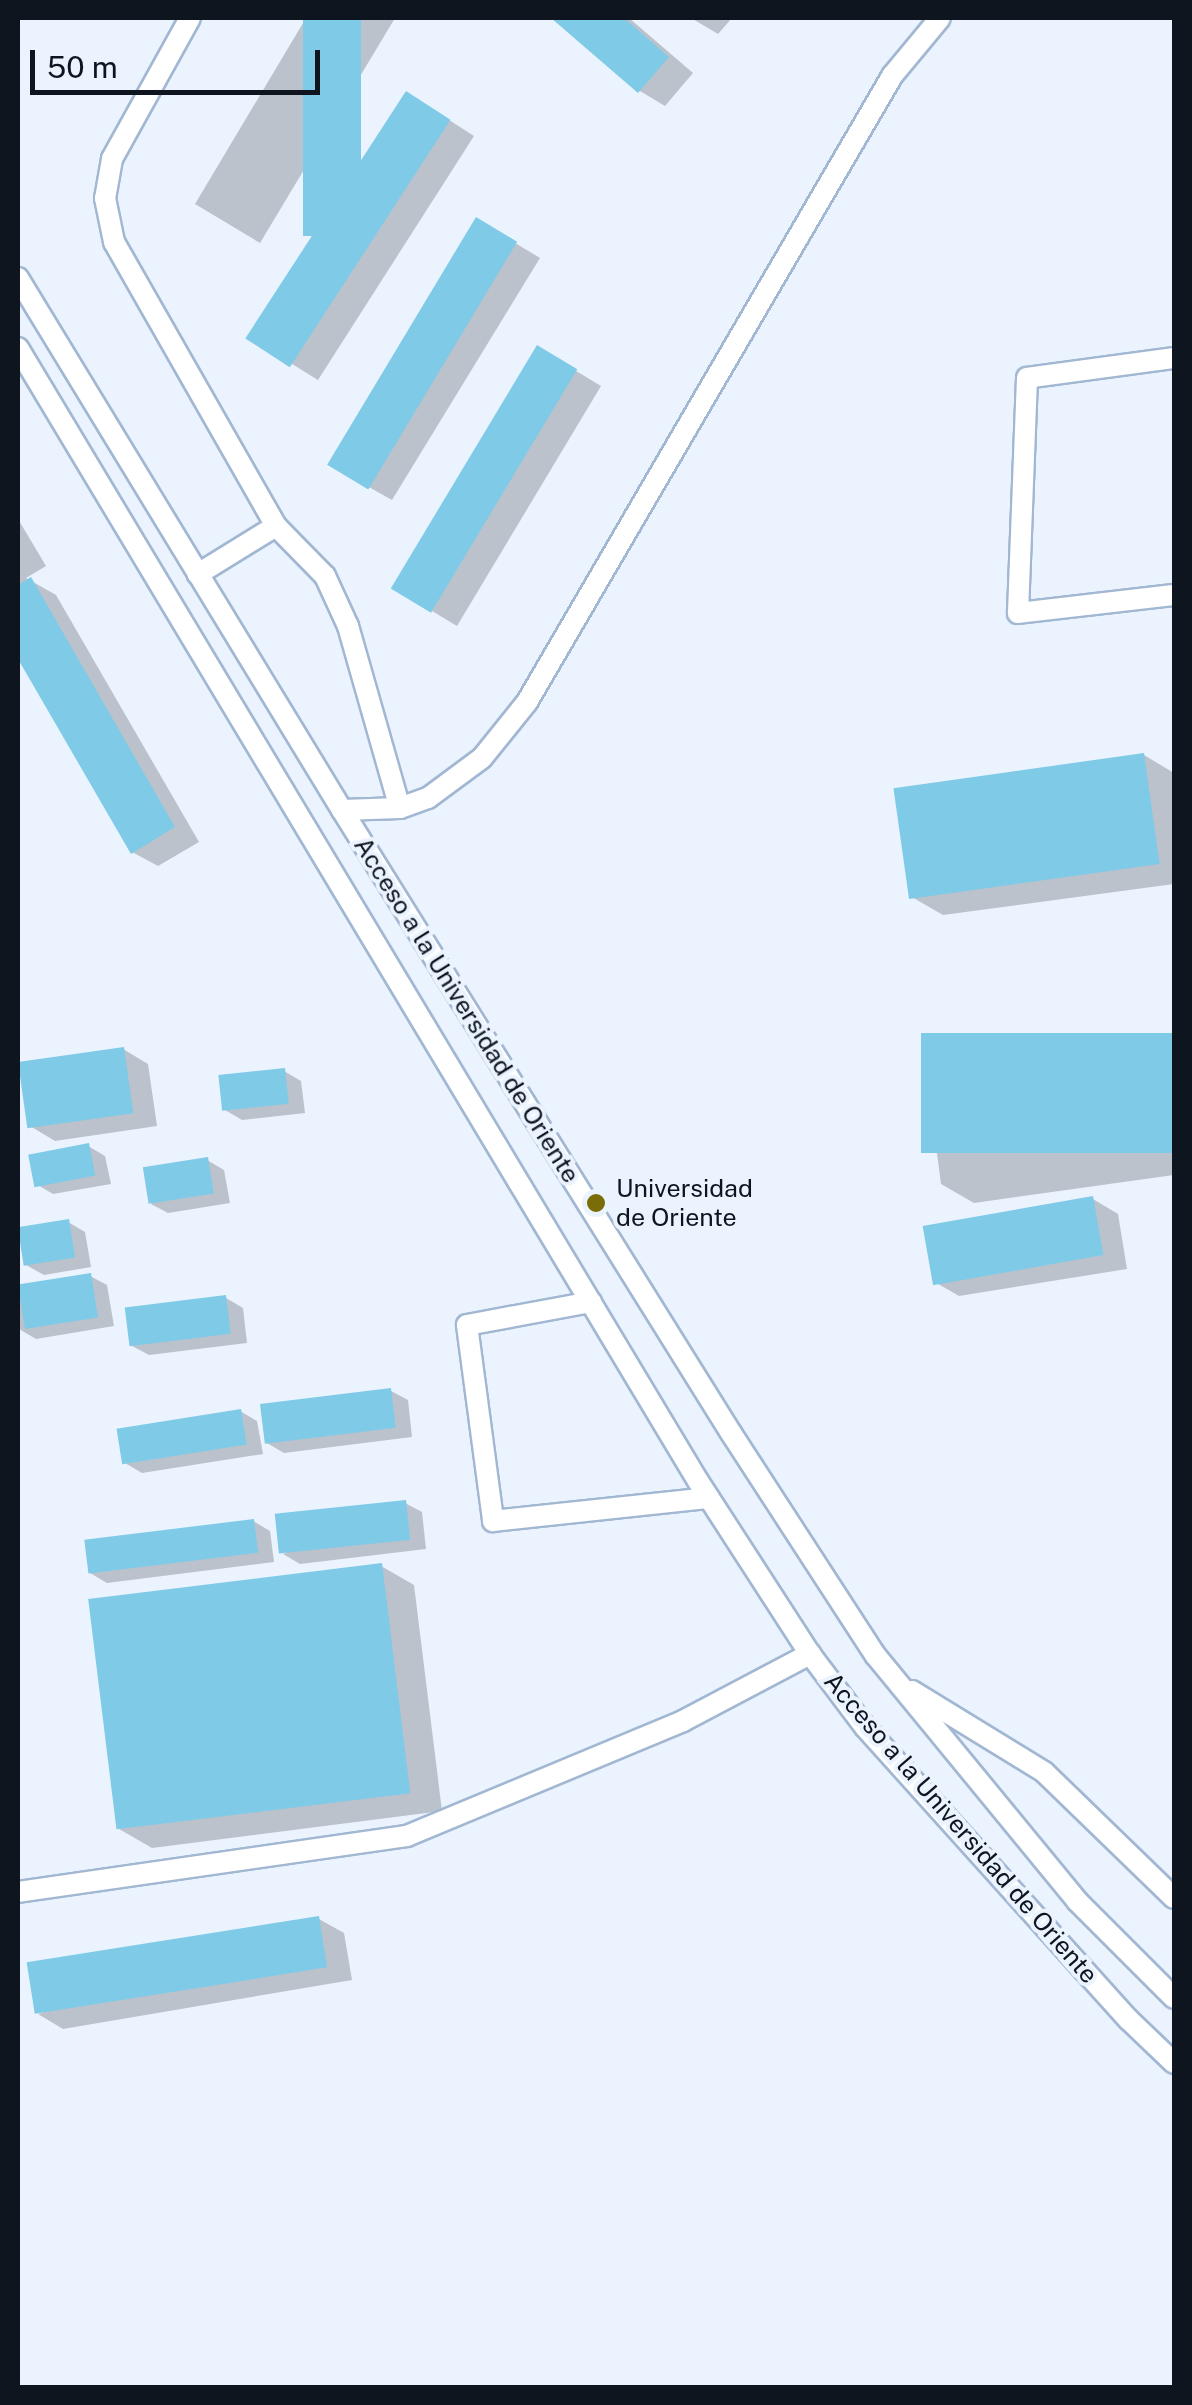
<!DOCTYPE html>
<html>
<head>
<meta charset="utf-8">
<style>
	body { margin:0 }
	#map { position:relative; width:1192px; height:2405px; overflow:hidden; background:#eaf3fe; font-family:"Public Sans",sans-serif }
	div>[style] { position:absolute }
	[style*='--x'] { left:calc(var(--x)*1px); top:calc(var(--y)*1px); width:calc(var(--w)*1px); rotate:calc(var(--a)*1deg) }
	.shadow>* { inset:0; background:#0003 }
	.building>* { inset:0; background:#7fcae7; transform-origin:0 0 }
	.roads { filter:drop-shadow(2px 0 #a2b7d2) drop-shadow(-2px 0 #a2b7d2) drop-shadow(0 2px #a2b7d2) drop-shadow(0 -2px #a2b7d2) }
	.lane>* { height:20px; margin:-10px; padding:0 10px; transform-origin:10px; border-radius:10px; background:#fff }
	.dots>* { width:28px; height:28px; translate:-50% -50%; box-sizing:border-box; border:5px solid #eaf3fe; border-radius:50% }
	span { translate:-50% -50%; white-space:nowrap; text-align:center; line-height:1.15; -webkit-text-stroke:8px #eaf3fe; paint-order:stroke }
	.street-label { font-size:25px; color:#0e151f }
	.poi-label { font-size:25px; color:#0e151f }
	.left { translate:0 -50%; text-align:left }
	.frame { position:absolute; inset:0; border:20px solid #0e151f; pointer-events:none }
	.scale { position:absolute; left:30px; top:50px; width:290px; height:45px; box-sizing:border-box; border:5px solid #0e151f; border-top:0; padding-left:12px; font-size:30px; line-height:35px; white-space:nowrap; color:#0e151f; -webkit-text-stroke:8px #eaf3fe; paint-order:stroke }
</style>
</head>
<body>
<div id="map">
	<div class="shadow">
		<i style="clip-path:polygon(306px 18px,395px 18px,260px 243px,195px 204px)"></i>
		<i style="clip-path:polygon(555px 18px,629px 18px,693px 73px,665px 106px,640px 91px)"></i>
		<i style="clip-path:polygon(691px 18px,732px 18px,718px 34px)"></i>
		<i style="clip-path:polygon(432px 109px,474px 136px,318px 380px,250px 338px)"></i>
		<i style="clip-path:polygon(502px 235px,540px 258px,392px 500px,367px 486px)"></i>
		<i style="clip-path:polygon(538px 348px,601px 386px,457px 626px,432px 611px)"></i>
		<i style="clip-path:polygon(18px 519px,46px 566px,26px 578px,56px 595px,199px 842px,158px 866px,132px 852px,18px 654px)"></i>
		<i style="clip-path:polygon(1144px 755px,1174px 773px,1174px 884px,943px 915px,910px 896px)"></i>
		<i style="clip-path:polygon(1174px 1035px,1174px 1175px,974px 1203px,941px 1184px,926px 1069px)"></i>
		<i style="clip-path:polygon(123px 1049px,148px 1064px,157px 1126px,55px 1141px,30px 1126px)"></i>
		<i style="clip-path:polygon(284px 1071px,301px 1081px,305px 1113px,242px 1120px,225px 1110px)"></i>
		<i style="clip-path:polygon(88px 1146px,105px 1156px,111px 1184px,53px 1194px,36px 1184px)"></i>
		<i style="clip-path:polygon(207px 1160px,224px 1170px,230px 1203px,168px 1213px,151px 1204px)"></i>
		<i style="clip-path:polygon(1093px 1199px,1118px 1214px,1127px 1269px,959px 1296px,933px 1281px)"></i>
		<i style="clip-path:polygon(68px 1222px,85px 1232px,91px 1267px,44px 1275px,26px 1265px)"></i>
		<i style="clip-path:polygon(90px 1276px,107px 1285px,114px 1326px,36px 1339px,19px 1329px,18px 1288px)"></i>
		<i style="clip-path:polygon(226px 1298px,243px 1308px,247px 1343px,149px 1355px,132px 1346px)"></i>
		<i style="clip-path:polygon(391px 1391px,408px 1400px,412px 1437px,284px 1453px,267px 1443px)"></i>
		<i style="clip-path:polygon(240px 1411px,257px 1421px,263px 1454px,142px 1473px,125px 1463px)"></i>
		<i style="clip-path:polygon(405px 1503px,422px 1512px,426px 1549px,300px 1564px,283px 1554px)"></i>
		<i style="clip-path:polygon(253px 1521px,270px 1531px,274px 1562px,107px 1583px,90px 1573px)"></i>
		<i style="clip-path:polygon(381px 1566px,414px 1585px,442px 1811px,152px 1848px,119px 1829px)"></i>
		<i style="clip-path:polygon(319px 1919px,344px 1933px,352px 1980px,63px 2029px,38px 2014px)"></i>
	</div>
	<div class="building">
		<i style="left:303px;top:18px;width:58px;height:218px"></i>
		<i style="clip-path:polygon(551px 18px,624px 18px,669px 57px,638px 93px)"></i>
		<i style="left:406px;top:91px;width:53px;height:295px;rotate:33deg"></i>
		<i style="left:476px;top:217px;width:48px;height:289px;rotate:31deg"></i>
		<i style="left:537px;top:345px;width:47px;height:284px;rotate:31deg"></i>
		<i style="clip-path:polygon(31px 577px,175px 827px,131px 854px,18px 659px,18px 585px)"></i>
		<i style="left:1144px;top:753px;width:112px;height:253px;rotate:82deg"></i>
		<i style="left:1174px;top:1033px;width:120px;height:253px;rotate:90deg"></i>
		<i style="left:124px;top:1047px;width:67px;height:107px;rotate:82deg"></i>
		<i style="left:285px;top:1068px;width:36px;height:67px;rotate:84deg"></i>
		<i style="left:89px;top:1143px;width:33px;height:62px;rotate:79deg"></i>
		<i style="left:208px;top:1157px;width:37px;height:66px;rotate:81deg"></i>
		<i style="left:1093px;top:1196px;width:60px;height:173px;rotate:80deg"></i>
		<i style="left:69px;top:1219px;width:39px;height:52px;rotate:81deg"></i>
		<i style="left:91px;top:1273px;width:45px;height:74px;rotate:81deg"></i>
		<i style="left:226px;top:1295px;width:39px;height:102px;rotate:83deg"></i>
		<i style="left:391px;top:1388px;width:40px;height:132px;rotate:83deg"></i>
		<i style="left:241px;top:1409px;width:36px;height:126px;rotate:81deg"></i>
		<i style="left:406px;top:1500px;width:40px;height:132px;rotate:84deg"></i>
		<i style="left:254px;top:1519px;width:34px;height:171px;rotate:83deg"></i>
		<i style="left:382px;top:1563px;width:232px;height:296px;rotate:83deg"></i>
		<i style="left:319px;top:1916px;width:52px;height:296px;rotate:81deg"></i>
	</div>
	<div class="roads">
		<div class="lane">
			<i style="--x:190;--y:18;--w:161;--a:119"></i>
			<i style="--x:112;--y:159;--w:40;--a:100"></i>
			<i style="--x:105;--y:198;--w:45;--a:78.4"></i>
			<i style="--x:114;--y:242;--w:327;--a:60.3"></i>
			<i style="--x:276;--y:526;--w:92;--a:148.4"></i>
			<i style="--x:18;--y:278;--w:623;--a:58.66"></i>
			<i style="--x:342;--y:810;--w:734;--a:58.02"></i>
			<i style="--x:731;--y:1433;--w:266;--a:57"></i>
			<i style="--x:876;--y:1656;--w:317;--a:50.6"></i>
			<i style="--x:1077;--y:1901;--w:137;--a:45"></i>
			<i style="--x:18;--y:348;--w:1321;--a:59.03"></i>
			<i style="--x:698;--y:1481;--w:206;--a:57.1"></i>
			<i style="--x:810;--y:1654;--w:91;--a:53"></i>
			<i style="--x:865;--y:1727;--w:394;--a:48"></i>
			<i style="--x:1129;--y:2020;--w:62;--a:43.7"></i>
			<i style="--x:1174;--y:358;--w:148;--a:172.3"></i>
			<i style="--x:1027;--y:378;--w:235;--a:92.2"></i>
			<i style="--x:1018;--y:613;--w:157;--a:-6.6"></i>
			<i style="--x:276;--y:526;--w:70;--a:45.6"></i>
			<i style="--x:325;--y:576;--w:55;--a:65.3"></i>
			<i style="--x:348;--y:626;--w:189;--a:74.1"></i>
			<i style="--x:342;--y:810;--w:58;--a:-2"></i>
			<i style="--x:400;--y:808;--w:30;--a:-20"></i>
			<i style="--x:428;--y:798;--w:67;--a:-36.5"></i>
			<i style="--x:482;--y:758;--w:72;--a:-51.2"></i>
			<i style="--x:527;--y:702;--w:725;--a:-59.75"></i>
			<i style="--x:892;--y:76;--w:75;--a:-50.4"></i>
			<i style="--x:591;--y:1302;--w:126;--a:169.5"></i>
			<i style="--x:467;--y:1325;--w:198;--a:82.4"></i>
			<i style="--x:493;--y:1521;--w:217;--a:-6.1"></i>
			<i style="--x:912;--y:1691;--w:155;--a:31.5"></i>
			<i style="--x:1044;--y:1772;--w:181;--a:44.1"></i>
			<i style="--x:18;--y:1892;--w:393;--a:-8.2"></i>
			<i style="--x:407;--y:1836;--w:299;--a:-22.6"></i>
			<i style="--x:683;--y:1721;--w:144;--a:-27.8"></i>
		</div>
	</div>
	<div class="dots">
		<i style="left:596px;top:1203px;background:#7a6d08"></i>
	</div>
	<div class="street-label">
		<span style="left:467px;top:1010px;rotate:58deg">Acceso a la Universidad de Oriente</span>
		<span style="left:961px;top:1828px;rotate:49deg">Acceso a la Universidad de Oriente</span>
	</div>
	<div class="poi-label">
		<span class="left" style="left:616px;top:1203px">Universidad<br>de Oriente</span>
	</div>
	<div class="frame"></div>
	<div class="scale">50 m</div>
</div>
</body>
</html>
